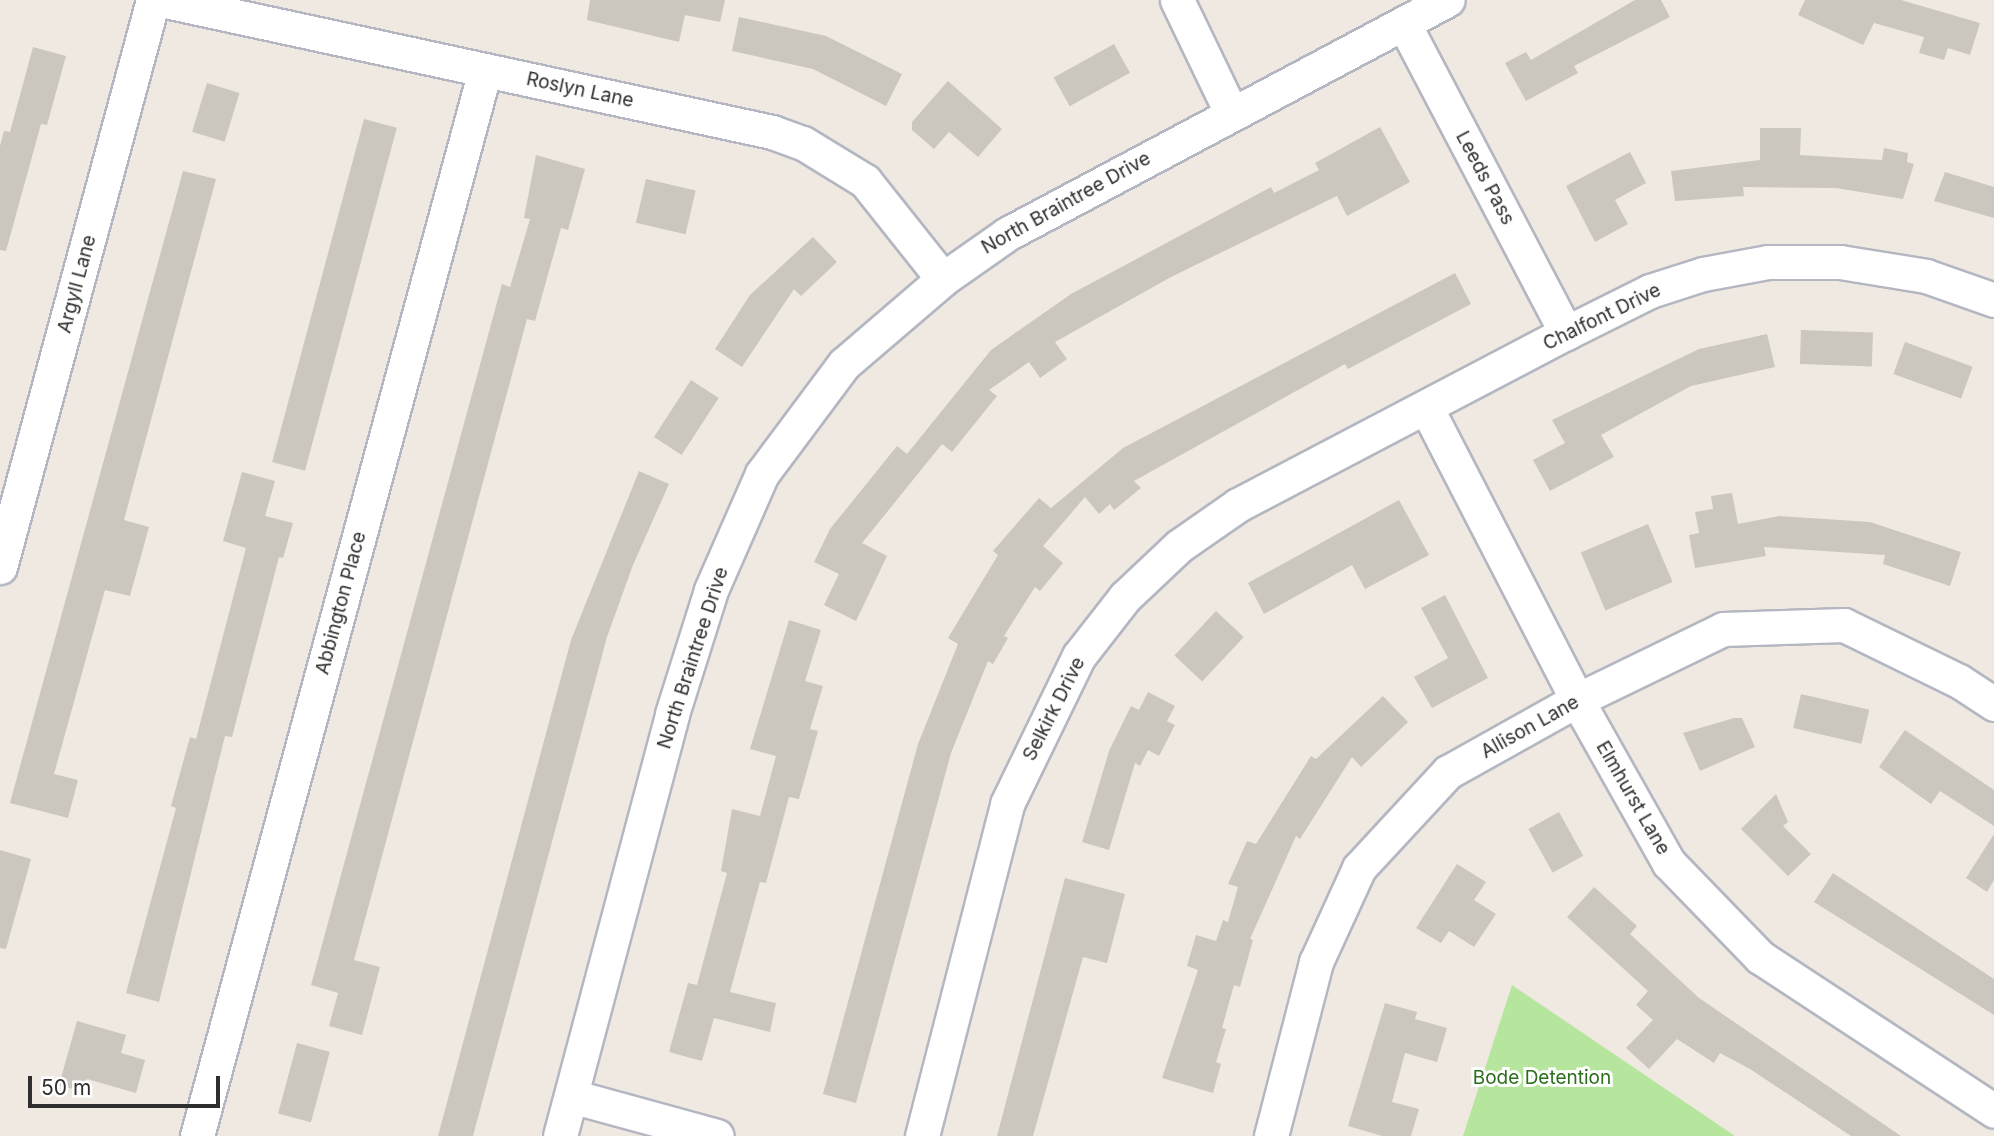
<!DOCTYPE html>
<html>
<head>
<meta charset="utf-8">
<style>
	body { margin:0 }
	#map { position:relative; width:1994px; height:1136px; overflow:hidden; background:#efe9e1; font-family:Inter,sans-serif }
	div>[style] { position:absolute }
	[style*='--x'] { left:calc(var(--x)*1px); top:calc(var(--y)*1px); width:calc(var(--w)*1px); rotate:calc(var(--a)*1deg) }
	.green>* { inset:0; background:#b6e59e }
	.building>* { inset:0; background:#cbc7bf; transform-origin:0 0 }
	.roads { filter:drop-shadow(2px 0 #b4b7c1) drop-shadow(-2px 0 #b4b7c1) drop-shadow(0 2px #b4b7c1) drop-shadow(0 -2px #b4b7c1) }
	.minor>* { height:33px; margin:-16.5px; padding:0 16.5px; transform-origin:16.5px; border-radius:16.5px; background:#fff }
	span { translate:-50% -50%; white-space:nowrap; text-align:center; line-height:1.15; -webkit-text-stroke:6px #fff; paint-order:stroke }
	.street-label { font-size:19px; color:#2e2e2e }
	.park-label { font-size:19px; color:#2c6e1b }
	.scale { position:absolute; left:28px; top:1076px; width:192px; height:32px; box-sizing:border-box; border:4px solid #2e2e2e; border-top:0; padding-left:9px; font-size:21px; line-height:24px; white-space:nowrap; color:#2e2e2e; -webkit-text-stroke:5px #fff; paint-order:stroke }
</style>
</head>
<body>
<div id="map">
	<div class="green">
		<i style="clip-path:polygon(1512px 985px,1735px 1136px,1463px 1136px)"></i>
	</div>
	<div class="building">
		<i style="clip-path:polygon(590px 0,725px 0,720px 22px,685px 15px,679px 42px,587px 20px)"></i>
		<i style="clip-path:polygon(1635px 0,1661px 0,1670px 17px,1574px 66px,1578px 73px,1526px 101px,1505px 63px,1526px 52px,1531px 60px)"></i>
		<i style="clip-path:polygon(1805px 0,1901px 0,1980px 23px,1970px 55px,1948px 48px,1944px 60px,1919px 53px,1924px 37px,1874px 23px,1863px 45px,1798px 15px)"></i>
		<i style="clip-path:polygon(739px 17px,826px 36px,902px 74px,886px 106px,813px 69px,732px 51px)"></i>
		<i style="left:1114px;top:44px;width:33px;height:69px;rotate:61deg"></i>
		<i style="clip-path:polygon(33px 47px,66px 56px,47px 125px,41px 124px,6px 251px,0 250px,0 146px,4px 131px,10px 132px)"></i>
		<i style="clip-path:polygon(948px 81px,1002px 129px,978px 157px,949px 132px,934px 149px,912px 130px,912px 122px)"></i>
		<i style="left:207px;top:83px;width:34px;height:51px;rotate:17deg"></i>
		<i style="left:364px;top:119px;width:34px;height:355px;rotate:15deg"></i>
		<i style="clip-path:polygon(1380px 127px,1410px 182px,1347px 216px,1337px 196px,1171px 277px,1055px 342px,1067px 359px,1040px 378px,1029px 362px,989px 390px,997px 396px,952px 452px,942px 444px,862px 543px,887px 556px,856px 621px,824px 605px,839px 574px,814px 562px,830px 529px,897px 446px,907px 454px,991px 350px,1071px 294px,1271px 187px,1274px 193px,1319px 170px,1315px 163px)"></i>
		<i style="clip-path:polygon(1760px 128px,1801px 128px,1800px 155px,1882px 160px,1884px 148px,1908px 153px,1907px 162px,1914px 164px,1903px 199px,1836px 188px,1743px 187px,1744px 196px,1675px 201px,1671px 171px,1760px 160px)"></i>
		<i style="clip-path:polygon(1630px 152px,1646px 183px,1615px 200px,1628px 224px,1595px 242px,1566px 186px)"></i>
		<i style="clip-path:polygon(536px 155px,585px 169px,568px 230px,561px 228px,535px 321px,527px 319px,354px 960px,380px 967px,362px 1035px,329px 1026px,338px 993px,311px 985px,502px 284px,510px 287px,530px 219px,524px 218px)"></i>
		<i style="clip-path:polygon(183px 171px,216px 179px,124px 520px,149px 527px,130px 596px,105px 590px,54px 774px,78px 780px,68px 818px,10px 803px)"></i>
		<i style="clip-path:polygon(1945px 172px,1994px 187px,1994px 218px,1934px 201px)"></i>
		<i style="left:646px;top:179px;width:51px;height:45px;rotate:13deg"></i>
		<i style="clip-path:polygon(813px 237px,837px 262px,801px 296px,794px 289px,742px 367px,715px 349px,750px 295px)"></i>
		<i style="clip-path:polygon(1455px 273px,1471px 304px,1348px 369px,1345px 364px,1134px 481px,1141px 488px,1114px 510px,1110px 504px,1099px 514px,1085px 497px,1043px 546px,1063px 563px,1040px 591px,1035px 587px,1004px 636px,1008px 638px,993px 664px,988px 661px,951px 753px,856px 1103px,823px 1094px,918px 744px,958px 644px,948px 638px,998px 555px,993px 551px,1039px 498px,1051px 508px,1123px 448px)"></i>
		<i style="left:1801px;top:330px;width:72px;height:34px;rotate:2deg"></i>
		<i style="clip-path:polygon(1767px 334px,1775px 367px,1691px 386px,1601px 435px,1614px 457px,1550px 491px,1533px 460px,1565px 443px,1552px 420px,1699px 349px)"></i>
		<i style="left:1905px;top:342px;width:72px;height:34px;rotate:20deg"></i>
		<i style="left:691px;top:380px;width:33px;height:68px;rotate:33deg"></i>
		<i style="clip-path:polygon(639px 471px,669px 484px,633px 565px,607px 637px,473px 1136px,438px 1136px,571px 640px)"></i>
		<i style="clip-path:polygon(242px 472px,275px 481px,265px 516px,293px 523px,283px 558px,279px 557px,232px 737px,225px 736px,159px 1002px,126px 993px,176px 808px,171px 806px,190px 737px,196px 739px,246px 548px,223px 541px)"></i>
		<i style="clip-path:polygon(1732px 493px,1738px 524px,1779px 516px,1870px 522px,1961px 552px,1950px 586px,1883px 564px,1885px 555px,1764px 547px,1766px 556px,1695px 568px,1689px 535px,1699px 533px,1695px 512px,1713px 509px,1711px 496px)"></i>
		<i style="clip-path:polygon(1399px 500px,1429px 555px,1365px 589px,1352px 565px,1264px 614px,1248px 583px)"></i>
		<i style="left:1648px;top:524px;width:63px;height:73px;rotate:67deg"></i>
		<i style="clip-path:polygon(1445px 595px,1488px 678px,1432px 708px,1414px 677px,1448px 658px,1421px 608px)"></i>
		<i style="left:1216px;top:611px;width:38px;height:61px;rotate:43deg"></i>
		<i style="clip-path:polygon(789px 620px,821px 630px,805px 681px,823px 686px,810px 729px,818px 731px,799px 799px,789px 797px,766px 883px,760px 882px,730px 992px,776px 1003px,770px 1032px,714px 1018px,702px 1061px,669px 1052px,688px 983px,697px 985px,727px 873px,721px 871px,732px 809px,760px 816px,776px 756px,750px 749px)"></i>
		<i style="clip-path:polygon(1148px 692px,1175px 706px,1167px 721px,1175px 725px,1159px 756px,1148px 750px,1140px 766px,1135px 763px,1109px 850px,1082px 842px,1109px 751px,1131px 706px,1139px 710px)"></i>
		<i style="left:1801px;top:694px;width:70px;height:35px;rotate:13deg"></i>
		<i style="clip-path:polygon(1383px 696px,1408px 722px,1361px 767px,1352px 757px,1300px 839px,1296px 836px,1250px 939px,1253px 940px,1240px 987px,1234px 985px,1222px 1028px,1226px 1029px,1216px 1062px,1221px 1064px,1213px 1093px,1162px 1078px,1198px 970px,1187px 966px,1196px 935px,1216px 941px,1223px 920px,1228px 922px,1238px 887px,1228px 884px,1247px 841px,1256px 844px,1311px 756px,1316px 759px)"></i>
		<i style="clip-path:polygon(1734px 718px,1742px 718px,1755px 747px,1700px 771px,1683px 733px)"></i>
		<i style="clip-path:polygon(1905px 730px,1994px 790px,1994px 826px,1940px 791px,1931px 804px,1879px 767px)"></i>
		<i style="clip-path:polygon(1776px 794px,1788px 822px,1783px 826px,1811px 854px,1788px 876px,1741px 829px)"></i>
		<i style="left:1559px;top:812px;width:50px;height:35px;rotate:61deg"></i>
		<i style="clip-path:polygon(1994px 834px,1994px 880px,1987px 892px,1966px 878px)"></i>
		<i style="clip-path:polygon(0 850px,31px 859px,6px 949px,0 948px)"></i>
		<i style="clip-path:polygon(1457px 864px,1486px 882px,1474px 900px,1496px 914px,1474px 947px,1449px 931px,1441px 943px,1416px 928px)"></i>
		<i style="clip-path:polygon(1833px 873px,1994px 979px,1994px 1015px,1814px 902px)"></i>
		<i style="clip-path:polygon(1065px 878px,1125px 894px,1107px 963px,1083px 957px,1033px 1136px,997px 1136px)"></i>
		<i style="clip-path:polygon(1594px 887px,1637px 926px,1630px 934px,1699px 998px,1901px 1136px,1851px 1136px,1750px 1069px,1720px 1053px,1714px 1063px,1677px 1039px,1649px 1069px,1626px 1048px,1653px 1020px,1636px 1005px,1648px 991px,1567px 917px)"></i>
		<i style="clip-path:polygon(1385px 1003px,1417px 1012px,1415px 1019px,1447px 1028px,1437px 1062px,1405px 1053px,1392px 1102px,1419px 1109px,1411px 1136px,1382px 1136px,1348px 1126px)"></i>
		<i style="clip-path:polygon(77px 1021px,126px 1035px,121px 1053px,145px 1060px,136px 1093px,87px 1079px,83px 1092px,59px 1085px)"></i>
		<i style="left:297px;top:1043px;width:34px;height:73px;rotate:15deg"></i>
	</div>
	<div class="roads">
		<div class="minor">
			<i style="--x:161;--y:0;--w:625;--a:12.19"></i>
			<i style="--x:772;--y:132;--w:33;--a:20"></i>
			<i style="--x:803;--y:143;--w:73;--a:31.5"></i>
			<i style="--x:865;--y:181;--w:125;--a:51.5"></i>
			<i style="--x:1177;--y:0;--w:124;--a:64.3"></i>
			<i style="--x:1404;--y:24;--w:349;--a:62.3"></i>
			<i style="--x:1426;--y:407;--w:330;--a:62.7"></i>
			<i style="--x:1577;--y:700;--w:187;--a:60.6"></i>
			<i style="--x:1669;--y:863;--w:131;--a:45.9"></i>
			<i style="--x:1760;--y:957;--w:280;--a:33.3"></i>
			<i style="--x:0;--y:567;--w:587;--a:-74.9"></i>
			<i style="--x:571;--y:1096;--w:151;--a:15.3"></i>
			<i style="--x:197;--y:1136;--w:1104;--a:-74.88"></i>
			<i style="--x:560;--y:1136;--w:437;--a:-75.1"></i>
			<i style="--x:672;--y:714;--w:130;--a:-72.5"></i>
			<i style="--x:711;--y:590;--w:127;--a:-66.3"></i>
			<i style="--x:762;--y:474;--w:137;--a:-53.3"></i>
			<i style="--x:844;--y:364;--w:130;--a:-40.6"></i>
			<i style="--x:943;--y:279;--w:78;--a:-35.1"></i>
			<i style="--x:1007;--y:234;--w:499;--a:-28"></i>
			<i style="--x:922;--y:1136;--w:343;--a:-75.6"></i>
			<i style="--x:1007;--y:804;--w:165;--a:-64.1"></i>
			<i style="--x:1079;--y:656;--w:75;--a:-52.1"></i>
			<i style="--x:1125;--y:597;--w:74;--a:-43.4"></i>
			<i style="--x:1179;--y:546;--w:72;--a:-34.8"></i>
			<i style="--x:1238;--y:505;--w:370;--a:-27.7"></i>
			<i style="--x:1566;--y:333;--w:94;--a:-26.6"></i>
			<i style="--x:1650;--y:291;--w:56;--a:-17.8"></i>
			<i style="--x:1703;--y:274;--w:66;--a:-10.5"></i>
			<i style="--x:1768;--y:262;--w:72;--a:0"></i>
			<i style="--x:1840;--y:262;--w:87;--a:9.2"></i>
			<i style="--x:1926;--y:276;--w:72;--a:19.4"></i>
			<i style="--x:1271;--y:1136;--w:180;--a:-75.5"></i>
			<i style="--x:1316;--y:962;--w:103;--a:-65.4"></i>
			<i style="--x:1359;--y:868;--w:131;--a:-47.2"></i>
			<i style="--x:1448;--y:772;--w:148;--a:-29.2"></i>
			<i style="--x:1577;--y:700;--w:162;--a:-25.9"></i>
			<i style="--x:1723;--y:629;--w:121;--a:-1.9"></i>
			<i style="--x:1844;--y:625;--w:128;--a:26"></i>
			<i style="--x:1959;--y:681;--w:42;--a:33.3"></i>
		</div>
	</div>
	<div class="street-label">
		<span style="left:580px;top:90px;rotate:12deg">Roslyn Lane</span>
		<span style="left:1485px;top:178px;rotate:62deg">Leeds Pass</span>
		<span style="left:1066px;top:203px;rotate:-29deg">North Braintree Drive</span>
		<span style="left:77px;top:284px;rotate:-75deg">Argyll Lane</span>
		<span style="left:1602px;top:317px;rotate:-26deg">Chalfont Drive</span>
		<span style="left:341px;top:603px;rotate:-75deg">Abbington Place</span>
		<span style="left:693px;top:658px;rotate:-72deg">North Braintree Drive</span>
		<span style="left:1054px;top:709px;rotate:-63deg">Selkirk Drive</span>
		<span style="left:1530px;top:727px;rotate:-29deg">Allison Lane</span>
		<span style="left:1633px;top:798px;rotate:60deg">Elmhurst Lane</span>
	</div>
	<div class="park-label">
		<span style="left:1542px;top:1078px">Bode Detention</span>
	</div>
	<div class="scale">50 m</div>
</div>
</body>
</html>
